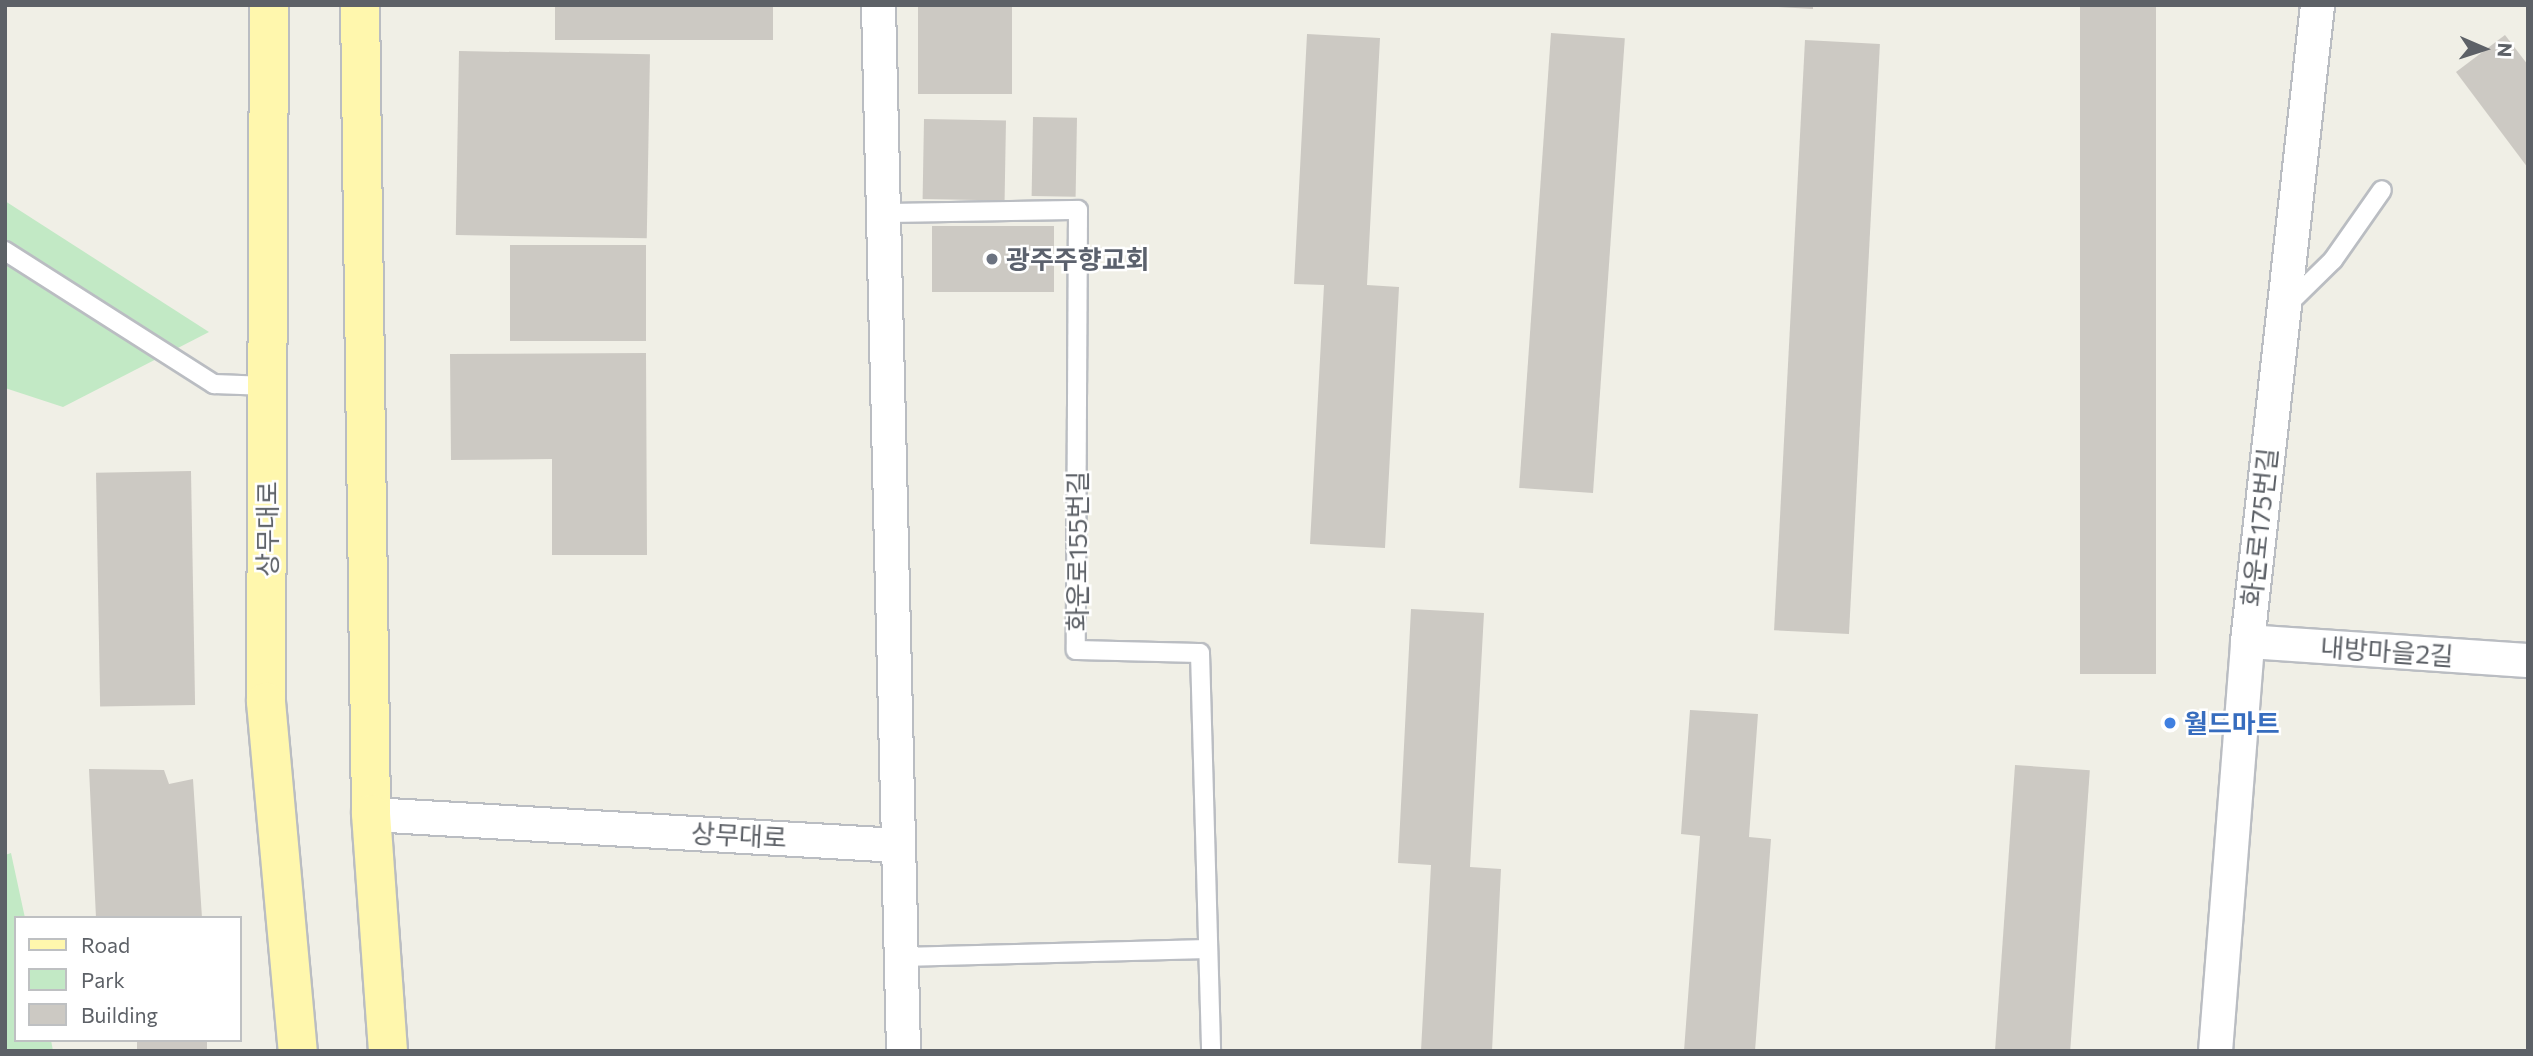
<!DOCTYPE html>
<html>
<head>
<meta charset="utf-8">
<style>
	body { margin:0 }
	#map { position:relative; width:2533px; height:1056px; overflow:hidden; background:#f0efe6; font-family:Commissioner,"Noto Sans KR",sans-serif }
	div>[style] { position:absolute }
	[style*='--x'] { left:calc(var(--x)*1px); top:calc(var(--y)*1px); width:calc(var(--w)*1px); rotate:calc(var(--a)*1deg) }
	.green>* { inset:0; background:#c2e9c5 }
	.building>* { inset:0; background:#ccc9c3; transform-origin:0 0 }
	.roads { filter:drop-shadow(2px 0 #babdc2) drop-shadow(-2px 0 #babdc2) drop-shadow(0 2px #babdc2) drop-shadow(0 -2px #babdc2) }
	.service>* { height:18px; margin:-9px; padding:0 9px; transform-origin:9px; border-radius:9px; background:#fff }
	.minor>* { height:33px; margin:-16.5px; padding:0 16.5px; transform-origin:16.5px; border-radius:16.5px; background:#fff }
	.primary>* { height:38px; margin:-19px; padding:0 19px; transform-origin:19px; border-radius:19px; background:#fff7ad }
	.dots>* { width:19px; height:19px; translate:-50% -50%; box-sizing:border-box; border:4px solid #fff; border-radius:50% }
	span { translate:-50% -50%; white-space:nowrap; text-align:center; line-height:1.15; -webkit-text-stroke:5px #fff; paint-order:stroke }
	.worship-label { font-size:26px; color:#5b616d; font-weight:700 }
	.left { translate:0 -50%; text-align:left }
	.street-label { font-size:26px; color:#5d6167 }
	.shop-label { font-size:26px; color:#366cbe; font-weight:700 }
	.frame { position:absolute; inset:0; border:7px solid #5d6167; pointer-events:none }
	.legend { position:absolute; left:14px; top:916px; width:228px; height:126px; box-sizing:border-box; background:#fff; border:2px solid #bec0c2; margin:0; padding:9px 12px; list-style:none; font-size:21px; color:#5d6167 }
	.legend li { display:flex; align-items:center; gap:14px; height:35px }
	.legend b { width:35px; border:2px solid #bec0c2 }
	.north { position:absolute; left:2449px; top:14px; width:70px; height:70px; -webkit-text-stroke:5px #fff; paint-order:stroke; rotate:93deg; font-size:19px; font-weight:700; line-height:28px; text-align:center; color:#5d6167 }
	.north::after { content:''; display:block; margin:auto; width:24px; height:32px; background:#5d6167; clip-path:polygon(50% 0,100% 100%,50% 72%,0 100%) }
</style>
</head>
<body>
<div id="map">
	<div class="green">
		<i style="clip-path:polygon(5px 201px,209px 332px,63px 407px,5px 388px)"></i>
		<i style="clip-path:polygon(11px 853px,25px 918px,16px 918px,16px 1040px,51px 1040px,53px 1051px,5px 1051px,5px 855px)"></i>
	</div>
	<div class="building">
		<i style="left:555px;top:5px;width:218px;height:35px"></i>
		<i style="left:918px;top:5px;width:94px;height:89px"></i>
		<i style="clip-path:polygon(1778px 5px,1813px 5px,1813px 9px,1778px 7px)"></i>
		<i style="left:2080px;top:5px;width:76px;height:669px"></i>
		<i style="left:1551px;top:33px;width:74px;height:456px;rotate:4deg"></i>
		<i style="clip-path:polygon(1307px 34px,1380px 38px,1367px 285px,1399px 287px,1385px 548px,1310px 544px,1324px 285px,1294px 284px)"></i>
		<i style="clip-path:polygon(2505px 35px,2528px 65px,2528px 168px,2456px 72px)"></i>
		<i style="left:1805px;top:40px;width:75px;height:591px;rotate:3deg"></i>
		<i style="left:459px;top:51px;width:191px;height:184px;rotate:1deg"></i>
		<i style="left:1033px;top:117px;width:44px;height:79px;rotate:1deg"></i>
		<i style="left:924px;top:119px;width:82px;height:80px;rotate:1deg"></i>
		<i style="left:932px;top:226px;width:122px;height:66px"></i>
		<i style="left:510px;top:245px;width:136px;height:96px"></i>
		<i style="clip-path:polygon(646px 353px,647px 555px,552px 555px,552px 459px,451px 460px,450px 354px)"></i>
		<i style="left:191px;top:471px;width:234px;height:95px;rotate:89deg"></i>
		<i style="clip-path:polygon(1411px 609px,1484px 613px,1470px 867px,1501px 869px,1492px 1051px,1421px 1051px,1431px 865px,1398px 863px)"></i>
		<i style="clip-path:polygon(1690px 710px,1758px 714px,1749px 837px,1771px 839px,1755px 1051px,1684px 1051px,1700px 836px,1681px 834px)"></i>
		<i style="left:2015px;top:765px;width:75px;height:287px;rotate:4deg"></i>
		<i style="clip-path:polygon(89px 769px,164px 770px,169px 784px,193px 779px,202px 918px,96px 918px)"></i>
		<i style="left:137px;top:1040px;width:70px;height:11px"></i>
	</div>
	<div class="roads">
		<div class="service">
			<i style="--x:883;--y:213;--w:195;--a:-0.9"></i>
			<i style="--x:1078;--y:210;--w:440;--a:90.3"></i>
			<i style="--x:1076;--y:650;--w:124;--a:1.4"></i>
			<i style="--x:1200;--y:653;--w:398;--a:88.4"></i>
			<i style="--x:5;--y:251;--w:248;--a:32.5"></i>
			<i style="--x:214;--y:384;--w:54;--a:2.1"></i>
			<i style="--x:2285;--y:307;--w:67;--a:-44.4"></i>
			<i style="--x:2333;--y:260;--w:85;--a:-55"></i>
			<i style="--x:901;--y:957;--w:307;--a:-1.5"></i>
		</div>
		<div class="minor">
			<i style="--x:878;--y:5;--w:1046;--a:88.63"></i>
			<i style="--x:2247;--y:641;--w:282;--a:3.9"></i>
			<i style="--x:371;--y:814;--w:528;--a:3.37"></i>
			<i style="--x:2215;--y:1051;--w:411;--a:-85.5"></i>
			<i style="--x:2247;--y:641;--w:640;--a:-83.72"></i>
		</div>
		<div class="primary">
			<i style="--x:269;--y:5;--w:697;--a:90.25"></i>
			<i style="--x:266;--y:702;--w:350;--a:84.8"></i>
			<i style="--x:360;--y:5;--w:809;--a:89.22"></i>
			<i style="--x:371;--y:814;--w:238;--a:85.9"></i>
		</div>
	</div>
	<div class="dots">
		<i style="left:992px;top:259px;background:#6b7280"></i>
		<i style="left:2170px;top:723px;background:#3f7fe0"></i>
	</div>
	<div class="worship-label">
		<span class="left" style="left:1006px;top:259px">광주주향교회</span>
	</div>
	<div class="street-label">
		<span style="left:2259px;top:527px;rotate:-84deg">화운로175번길</span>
		<span style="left:267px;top:529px;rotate:-90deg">상무대로</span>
		<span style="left:1077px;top:551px;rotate:-90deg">화운로155번길</span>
		<span style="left:2387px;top:651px;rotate:4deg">내방마을2길</span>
		<span style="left:739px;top:835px;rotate:3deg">상무대로</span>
	</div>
	<div class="shop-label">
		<span class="left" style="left:2184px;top:723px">월드마트</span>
	</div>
	<div class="frame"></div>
	<ul class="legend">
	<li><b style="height:9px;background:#fff7ad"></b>Road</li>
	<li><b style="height:19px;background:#c2e9c5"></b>Park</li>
	<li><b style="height:19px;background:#ccc9c3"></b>Building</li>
	</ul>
	<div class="north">N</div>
</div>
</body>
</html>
